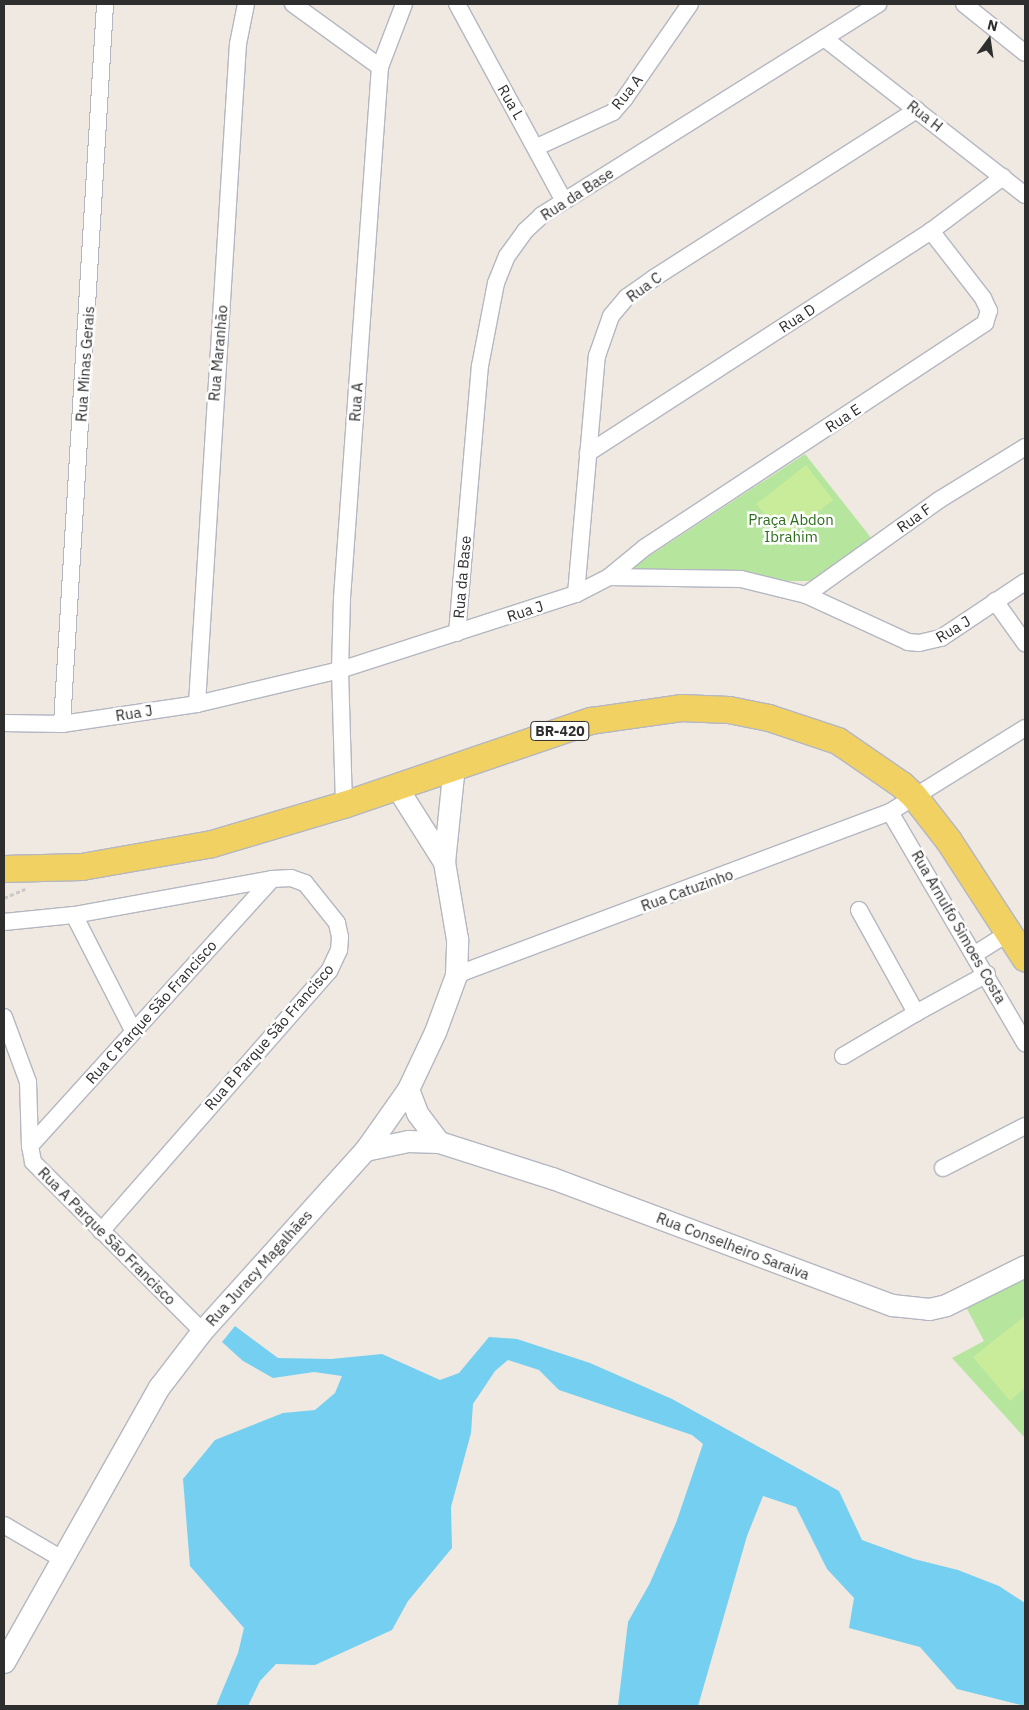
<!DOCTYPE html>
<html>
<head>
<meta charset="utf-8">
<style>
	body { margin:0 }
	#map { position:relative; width:1029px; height:1710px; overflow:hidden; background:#efe9e1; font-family:"IBM Plex Sans",sans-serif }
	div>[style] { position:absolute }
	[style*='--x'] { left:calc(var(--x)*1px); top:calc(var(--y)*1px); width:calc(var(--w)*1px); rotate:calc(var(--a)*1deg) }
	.green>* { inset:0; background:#b6e59e }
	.pitch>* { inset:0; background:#c9ec9a; transform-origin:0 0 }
	.water>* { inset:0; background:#75cff0 }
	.path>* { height:2.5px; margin-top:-1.25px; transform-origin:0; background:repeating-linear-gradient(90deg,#c9c9c9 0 4px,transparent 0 6.5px) }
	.roads { filter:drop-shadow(1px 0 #b4b7c1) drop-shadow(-1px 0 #b4b7c1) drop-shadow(0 1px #b4b7c1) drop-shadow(0 -1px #b4b7c1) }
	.minor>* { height:16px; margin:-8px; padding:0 8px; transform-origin:8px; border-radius:8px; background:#fff }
	.tertiary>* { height:21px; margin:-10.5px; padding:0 10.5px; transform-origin:10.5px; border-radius:10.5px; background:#fff }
	.primary>* { height:26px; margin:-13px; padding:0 13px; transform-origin:13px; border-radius:13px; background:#f2d163 }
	span { translate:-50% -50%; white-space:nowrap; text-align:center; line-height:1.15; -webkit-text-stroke:5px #fff; paint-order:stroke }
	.shield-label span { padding:1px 4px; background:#fff; border:1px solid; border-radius:4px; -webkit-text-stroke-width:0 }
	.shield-label { font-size:14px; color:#2e2e2e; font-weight:700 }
	.street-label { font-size:15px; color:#2e2e2e }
	.park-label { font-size:15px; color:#2c6e1b }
	.frame { position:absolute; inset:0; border:5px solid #2e2e2e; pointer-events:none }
	.north { position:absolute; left:964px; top:15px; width:50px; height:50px; -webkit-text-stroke:4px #fff; paint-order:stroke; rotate:14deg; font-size:14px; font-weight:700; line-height:20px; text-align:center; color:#2e2e2e }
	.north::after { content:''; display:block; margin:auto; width:18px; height:22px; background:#2e2e2e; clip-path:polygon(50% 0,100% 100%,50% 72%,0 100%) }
</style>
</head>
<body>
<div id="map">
	<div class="green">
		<i style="clip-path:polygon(805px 454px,872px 539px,811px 581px,784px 581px,752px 572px,634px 571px,631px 568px)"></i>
		<i style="clip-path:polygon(1025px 1279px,1025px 1438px,952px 1358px,984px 1341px,966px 1307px)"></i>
	</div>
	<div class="pitch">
		<i style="left:806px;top:465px;width:44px;height:63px;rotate:52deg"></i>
		<i style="clip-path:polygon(1025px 1316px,1025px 1387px,1010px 1401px,973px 1357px)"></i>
	</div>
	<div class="water">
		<i style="clip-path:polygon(235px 1326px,278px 1358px,331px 1359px,382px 1354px,440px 1380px,459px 1373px,489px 1337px,517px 1339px,590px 1363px,672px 1399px,839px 1491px,862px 1540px,914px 1559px,958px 1570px,999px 1586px,1025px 1603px,1025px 1706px,957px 1689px,920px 1647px,849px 1628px,854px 1598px,827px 1569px,796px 1507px,763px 1496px,747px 1536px,698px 1706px,618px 1706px,628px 1622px,650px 1583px,676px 1523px,703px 1444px,692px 1435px,559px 1390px,539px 1370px,508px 1360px,495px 1371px,473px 1404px,471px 1433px,451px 1507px,452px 1548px,408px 1601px,392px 1630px,315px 1665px,276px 1664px,260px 1681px,248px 1706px,216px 1706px,238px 1653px,244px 1628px,190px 1566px,183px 1479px,215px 1440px,283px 1413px,315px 1410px,335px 1393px,342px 1376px,314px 1372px,273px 1378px,243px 1361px,222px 1342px)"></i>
	</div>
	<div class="path">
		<i style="--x:4;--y:898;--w:23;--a:-23"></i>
	</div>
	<div class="roads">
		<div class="minor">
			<i style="--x:293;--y:4;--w:107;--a:35.9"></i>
			<i style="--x:457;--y:4;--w:224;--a:61.5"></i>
			<i style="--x:964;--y:4;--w:78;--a:38.8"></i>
			<i style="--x:824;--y:38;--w:255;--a:38"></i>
			<i style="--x:537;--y:147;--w:84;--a:-24.7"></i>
			<i style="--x:613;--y:112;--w:18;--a:-49"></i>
			<i style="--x:625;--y:98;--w:114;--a:-55.3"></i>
			<i style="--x:588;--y:453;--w:409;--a:-32.9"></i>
			<i style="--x:931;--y:231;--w:90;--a:-36.9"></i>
			<i style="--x:609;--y:577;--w:45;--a:-39.6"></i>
			<i style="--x:644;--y:548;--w:409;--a:-33.4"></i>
			<i style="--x:985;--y:323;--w:13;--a:-72"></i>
			<i style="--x:989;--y:311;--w:14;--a:-115"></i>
			<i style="--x:983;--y:298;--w:85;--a:-127.8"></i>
			<i style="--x:576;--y:594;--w:239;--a:-85"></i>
			<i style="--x:597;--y:356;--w:42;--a:-70.7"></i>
			<i style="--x:611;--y:316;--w:25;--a:-50"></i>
			<i style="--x:627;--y:297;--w:33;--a:-35"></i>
			<i style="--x:654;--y:278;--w:312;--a:-32.6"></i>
			<i style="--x:806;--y:595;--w:163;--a:-35.5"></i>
			<i style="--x:939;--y:500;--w:101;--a:-31.6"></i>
			<i style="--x:995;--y:601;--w:52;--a:54.5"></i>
			<i style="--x:457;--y:633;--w:268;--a:-85.1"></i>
			<i style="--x:480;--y:366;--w:85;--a:-79.1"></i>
			<i style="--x:496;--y:283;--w:29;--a:-68"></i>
			<i style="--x:507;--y:256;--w:31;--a:-54"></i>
			<i style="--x:525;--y:231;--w:23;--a:-43"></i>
			<i style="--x:542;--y:215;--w:397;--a:-32.1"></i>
			<i style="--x:197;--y:704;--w:661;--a:-86.45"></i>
			<i style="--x:238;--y:44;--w:41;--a:-78.7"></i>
			<i style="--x:4;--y:723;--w:58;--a:1"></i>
			<i style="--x:62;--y:724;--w:136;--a:-8.4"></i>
			<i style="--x:197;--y:704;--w:147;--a:-13.4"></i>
			<i style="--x:340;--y:670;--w:248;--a:-17.9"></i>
			<i style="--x:576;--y:594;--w:37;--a:-27"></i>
			<i style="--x:609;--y:577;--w:132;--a:0.9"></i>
			<i style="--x:741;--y:579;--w:67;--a:13.8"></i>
			<i style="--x:806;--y:595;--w:112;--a:24.7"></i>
			<i style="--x:908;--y:642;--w:11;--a:5"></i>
			<i style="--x:919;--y:643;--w:23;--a:-13"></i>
			<i style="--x:941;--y:638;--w:101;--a:-33.7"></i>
			<i style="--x:62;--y:724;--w:721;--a:-86.58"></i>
			<i style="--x:344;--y:805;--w:135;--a:-91.7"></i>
			<i style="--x:340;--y:670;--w:72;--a:-88.4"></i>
			<i style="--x:342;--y:598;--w:532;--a:-85.91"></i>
			<i style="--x:380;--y:67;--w:67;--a:-69.1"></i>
			<i style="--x:890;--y:812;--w:268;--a:59.7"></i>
			<i style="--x:859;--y:910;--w:118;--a:61"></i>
			<i style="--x:916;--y:1013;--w:81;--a:-28.8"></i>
			<i style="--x:74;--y:915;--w:131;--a:62.9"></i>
			<i style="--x:4;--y:922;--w:70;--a:-5.7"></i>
			<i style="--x:74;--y:915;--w:201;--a:-10.3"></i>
			<i style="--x:272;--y:879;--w:19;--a:-3"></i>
			<i style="--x:291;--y:878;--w:15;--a:20"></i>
			<i style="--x:305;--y:883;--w:51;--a:51.3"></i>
			<i style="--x:337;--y:923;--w:14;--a:78"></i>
			<i style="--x:340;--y:937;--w:13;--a:94"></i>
			<i style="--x:339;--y:950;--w:23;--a:115"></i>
			<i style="--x:329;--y:971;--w:346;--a:131.2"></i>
			<i style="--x:975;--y:954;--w:40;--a:-32"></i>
			<i style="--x:456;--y:975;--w:464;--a:-20.6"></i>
			<i style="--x:890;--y:812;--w:159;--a:-31.9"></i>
			<i style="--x:4;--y:1017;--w:69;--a:69.7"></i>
			<i style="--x:28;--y:1082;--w:64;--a:88.2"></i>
			<i style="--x:30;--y:1146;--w:16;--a:79"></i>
			<i style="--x:33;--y:1162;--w:239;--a:45"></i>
			<i style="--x:843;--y:1056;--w:85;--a:-30.5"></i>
			<i style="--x:30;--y:1146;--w:360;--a:-47.8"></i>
			<i style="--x:943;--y:1168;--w:92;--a:-27.1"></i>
			<i style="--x:4;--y:1525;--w:67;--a:30.4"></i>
		</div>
		<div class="tertiary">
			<i style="--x:396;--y:786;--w:90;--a:57.7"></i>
			<i style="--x:408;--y:1089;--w:26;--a:69"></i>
			<i style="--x:417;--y:1113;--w:36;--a:53"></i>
			<i style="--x:365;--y:1150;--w:44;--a:-11.8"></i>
			<i style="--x:408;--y:1141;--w:31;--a:2"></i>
			<i style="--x:439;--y:1142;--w:119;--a:17.7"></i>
			<i style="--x:552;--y:1178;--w:363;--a:20.5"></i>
			<i style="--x:892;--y:1305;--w:37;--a:6"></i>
			<i style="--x:929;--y:1309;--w:17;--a:-13"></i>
			<i style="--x:946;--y:1305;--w:88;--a:-26.3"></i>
			<i style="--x:4;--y:1662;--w:316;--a:-60.6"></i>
			<i style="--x:159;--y:1387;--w:71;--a:-52.5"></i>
			<i style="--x:202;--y:1331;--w:244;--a:-48"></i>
			<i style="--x:365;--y:1150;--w:75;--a:-54.8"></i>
			<i style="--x:408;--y:1089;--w:63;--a:-64.7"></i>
			<i style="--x:435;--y:1032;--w:61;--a:-69.8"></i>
			<i style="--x:456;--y:975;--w:36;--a:-88"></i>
			<i style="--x:457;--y:939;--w:78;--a:-99.6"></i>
			<i style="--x:444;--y:862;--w:97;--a:-84.1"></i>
		</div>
		<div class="primary">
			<i style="--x:4;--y:869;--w:78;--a:-1.5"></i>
			<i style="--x:82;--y:867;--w:132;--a:-10"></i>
			<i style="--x:212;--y:844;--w:138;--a:-16.5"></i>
			<i style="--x:344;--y:805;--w:261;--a:-18.8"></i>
			<i style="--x:591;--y:721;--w:91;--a:-8.2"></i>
			<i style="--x:681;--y:708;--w:48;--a:2.4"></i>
			<i style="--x:729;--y:710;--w:41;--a:11.3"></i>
			<i style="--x:769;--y:718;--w:73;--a:18.4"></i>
			<i style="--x:838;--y:741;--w:78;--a:34.5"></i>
			<i style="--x:902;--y:785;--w:16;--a:43"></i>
			<i style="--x:914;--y:796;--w:57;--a:52.1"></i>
			<i style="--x:949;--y:841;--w:140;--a:57"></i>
		</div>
	</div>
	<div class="shield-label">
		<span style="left:560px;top:731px">BR-420</span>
	</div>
	<div class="street-label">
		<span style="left:627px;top:92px;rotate:-51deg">Rua A</span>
		<span style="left:511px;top:102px;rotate:60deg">Rua L</span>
		<span style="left:925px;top:116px;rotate:38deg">Rua H</span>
		<span style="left:577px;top:194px;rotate:-33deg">Rua da Base</span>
		<span style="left:644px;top:287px;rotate:-36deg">Rua C</span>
		<span style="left:797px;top:318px;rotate:-33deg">Rua D</span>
		<span style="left:218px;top:353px;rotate:-85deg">Rua Maranhão</span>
		<span style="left:85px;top:364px;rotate:-86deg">Rua Minas Gerais</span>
		<span style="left:356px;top:402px;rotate:-86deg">Rua A</span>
		<span style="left:843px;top:418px;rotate:-33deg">Rua E</span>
		<span style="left:914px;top:518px;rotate:-35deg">Rua F</span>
		<span style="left:462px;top:577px;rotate:-85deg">Rua da Base</span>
		<span style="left:525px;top:611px;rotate:-18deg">Rua J</span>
		<span style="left:953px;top:629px;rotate:-31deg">Rua J</span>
		<span style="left:134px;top:713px;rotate:-9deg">Rua J</span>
		<span style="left:687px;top:890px;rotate:-20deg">Rua Catuzinho</span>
		<span style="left:959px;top:927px;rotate:60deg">Rua Arnulfo Simoes Costa</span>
		<span style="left:151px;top:1012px;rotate:-48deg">Rua C Parque São Francisco</span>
		<span style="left:269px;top:1037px;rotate:-49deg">Rua B Parque São Francisco</span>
		<span style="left:107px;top:1236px;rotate:45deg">Rua A Parque São Francisco</span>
		<span style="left:733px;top:1246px;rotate:21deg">Rua Conselheiro Saraiva</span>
		<span style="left:259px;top:1268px;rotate:-48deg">Rua Juracy Magalhães</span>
	</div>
	<div class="park-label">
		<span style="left:791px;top:528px">Praça Abdon<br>Ibrahim</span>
	</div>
	<div class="frame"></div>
	<div class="north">N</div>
</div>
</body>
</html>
